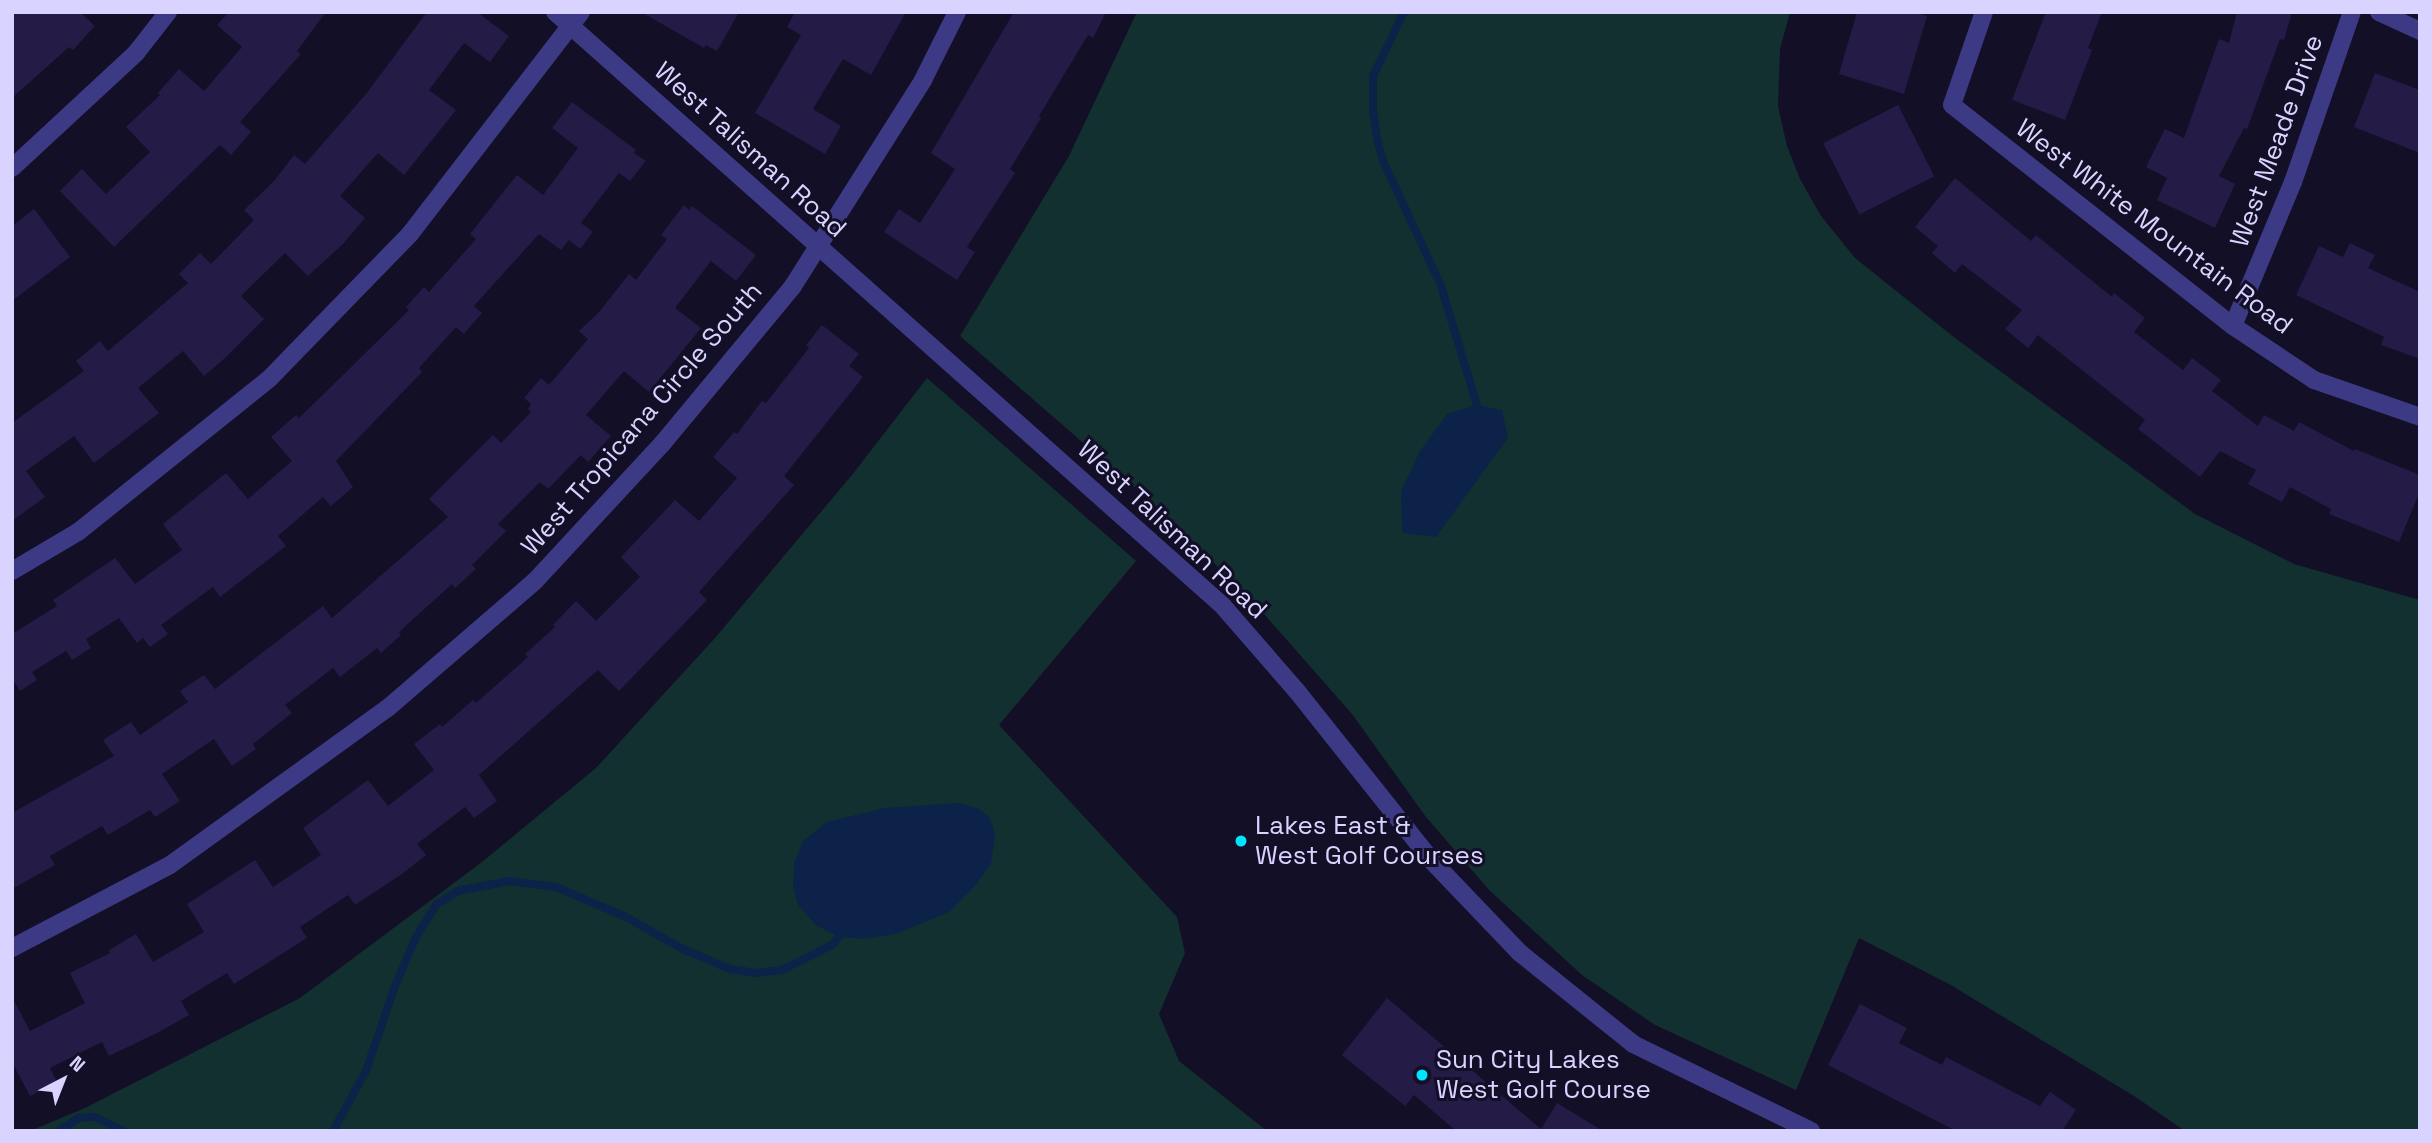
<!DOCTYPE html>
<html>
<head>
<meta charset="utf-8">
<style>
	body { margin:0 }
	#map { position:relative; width:2432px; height:1143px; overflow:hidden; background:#130f26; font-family:"Space Grotesk",sans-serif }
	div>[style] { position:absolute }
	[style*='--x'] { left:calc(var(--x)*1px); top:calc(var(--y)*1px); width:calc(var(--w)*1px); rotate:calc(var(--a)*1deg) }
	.green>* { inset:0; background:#12302f }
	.water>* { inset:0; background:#0c2248 }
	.stream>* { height:8px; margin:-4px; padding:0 4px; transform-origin:4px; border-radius:4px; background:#0c2248 }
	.building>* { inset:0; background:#241b47; transform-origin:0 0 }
	.minor>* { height:18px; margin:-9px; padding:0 9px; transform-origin:9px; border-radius:9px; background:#3d3a85 }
	.dots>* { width:19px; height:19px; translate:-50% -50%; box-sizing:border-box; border:4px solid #130f26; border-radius:50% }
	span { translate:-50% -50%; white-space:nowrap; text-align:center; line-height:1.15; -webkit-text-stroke:6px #130f26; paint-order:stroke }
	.street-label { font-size:26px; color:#d9d4ff }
	.poi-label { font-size:26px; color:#d9d4ff }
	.left { translate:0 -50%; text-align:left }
	.frame { position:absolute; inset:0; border:14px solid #d9d4ff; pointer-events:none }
	.north { position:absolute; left:28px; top:1045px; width:70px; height:70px; -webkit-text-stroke:5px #130f26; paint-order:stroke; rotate:42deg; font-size:19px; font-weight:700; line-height:28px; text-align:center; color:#d9d4ff }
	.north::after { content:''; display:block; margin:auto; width:24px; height:32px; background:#d9d4ff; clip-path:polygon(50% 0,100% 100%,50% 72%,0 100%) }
</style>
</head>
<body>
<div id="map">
	<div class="green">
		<i style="clip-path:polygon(1137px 12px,1790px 12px,1780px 49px,1778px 106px,1787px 146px,1800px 179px,1821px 216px,1855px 258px,1955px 338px,2195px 514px,2294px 564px,2420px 600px,2420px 1131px,2185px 1131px,2134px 1096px,1949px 984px,1859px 938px,1796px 1090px,1655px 1025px,1582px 975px,1490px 891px,1426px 817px,1352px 714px,1264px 614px,1172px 520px,960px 336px,1069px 156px)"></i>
		<i style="clip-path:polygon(927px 378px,1136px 561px,999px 725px,1177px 917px,1185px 953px,1159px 1014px,1179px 1061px,1267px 1131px,30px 1131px,85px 1108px,300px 998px,482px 862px,596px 768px,715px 638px,852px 475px)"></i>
	</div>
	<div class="water">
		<i style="clip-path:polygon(1477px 405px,1502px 410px,1508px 438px,1436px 537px,1402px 533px,1401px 491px,1420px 451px,1447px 414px)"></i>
		<i style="clip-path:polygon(959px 803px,980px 809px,990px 818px,995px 835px,991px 864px,975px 886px,949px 912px,896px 934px,863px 939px,839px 937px,816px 925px,798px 905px,793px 886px,794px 863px,803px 841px,827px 822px,884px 808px)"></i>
	</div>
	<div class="stream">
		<i style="--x:1404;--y:12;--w:71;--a:115.8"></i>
		<i style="--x:1373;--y:76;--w:36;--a:90"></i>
		<i style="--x:1373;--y:112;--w:31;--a:81"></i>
		<i style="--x:1378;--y:143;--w:19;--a:74"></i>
		<i style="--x:1383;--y:161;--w:135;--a:65"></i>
		<i style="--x:1440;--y:283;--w:127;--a:73.1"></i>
		<i style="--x:58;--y:1131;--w:25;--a:-32"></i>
		<i style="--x:79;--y:1118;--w:16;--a:-4"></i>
		<i style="--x:95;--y:1117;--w:32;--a:26"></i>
		<i style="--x:333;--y:1131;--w:68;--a:-61.2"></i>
		<i style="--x:366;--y:1071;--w:90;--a:-71.2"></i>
		<i style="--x:395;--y:986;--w:53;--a:-66.8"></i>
		<i style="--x:416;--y:937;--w:39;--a:-58"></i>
		<i style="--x:437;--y:904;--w:25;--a:-32"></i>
		<i style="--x:458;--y:891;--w:52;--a:-11.1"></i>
		<i style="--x:509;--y:881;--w:47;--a:7.3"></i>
		<i style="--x:556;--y:887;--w:74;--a:23.1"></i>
		<i style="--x:624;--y:916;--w:68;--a:29.2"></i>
		<i style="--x:683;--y:949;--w:51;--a:23.1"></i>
		<i style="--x:730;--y:969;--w:24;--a:9"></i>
		<i style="--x:754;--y:973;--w:28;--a:-6"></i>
		<i style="--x:782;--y:970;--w:56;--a:-26.6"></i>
		<i style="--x:832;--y:945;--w:11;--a:-49"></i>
	</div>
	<div class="building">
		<i style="clip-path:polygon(12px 12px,80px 12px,95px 26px,73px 50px,69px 47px,12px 98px)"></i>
		<i style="clip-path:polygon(229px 12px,326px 12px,297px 51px,301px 54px,240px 122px,251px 132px,231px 155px,220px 145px,114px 247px,60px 191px,82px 169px,106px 194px,150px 152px,126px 127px,160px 95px,158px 93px,179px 69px,204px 91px,242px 47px,217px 25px)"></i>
		<i style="clip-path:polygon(427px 12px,477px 12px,509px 36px,490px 62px,464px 43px,429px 90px,456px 110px,404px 175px,378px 153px,340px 196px,365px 218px,343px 244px,308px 276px,285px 253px,241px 296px,264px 319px,225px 358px,204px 376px,183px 351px,138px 388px,159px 413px,94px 463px,74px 436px,26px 471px,45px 497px,12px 521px,12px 423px,84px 371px,76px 361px,100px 341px,108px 351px,188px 283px,179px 274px,200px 253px,211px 264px,254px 220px,244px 210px,274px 181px,294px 155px,305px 164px,366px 94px)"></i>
		<i style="clip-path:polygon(641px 12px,739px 12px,717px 51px,706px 45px,704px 48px)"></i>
		<i style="clip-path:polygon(795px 12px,906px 12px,871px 75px,843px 59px,813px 109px,841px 126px,825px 154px,755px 113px,801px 35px,787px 27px)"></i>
		<i style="clip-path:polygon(1014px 12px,1106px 12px,1093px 38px,1088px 35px,1039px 116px,1041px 118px,1010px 169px,1015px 173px,967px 247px,975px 252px,957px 280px,884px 232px,899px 209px,920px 223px,955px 169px,931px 153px)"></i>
		<i style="clip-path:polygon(1857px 12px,1914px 12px,1927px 16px,1904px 94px,1839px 74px)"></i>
		<i style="clip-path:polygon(2046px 12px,2102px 12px,2088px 48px,2092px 50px,2065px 120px,2012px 100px)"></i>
		<i style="clip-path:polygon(2237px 12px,2292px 12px,2284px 40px,2280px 39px,2247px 129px,2244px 128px,2219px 176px,2235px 184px,2215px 228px,2157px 200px,2167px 178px,2146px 167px,2165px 129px,2184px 138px,2219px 39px,2229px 43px)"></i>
		<i style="clip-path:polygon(2375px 73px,2420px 90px,2420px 153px,2354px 127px)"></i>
		<i style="clip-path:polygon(572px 102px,636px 150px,634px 153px,646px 161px,630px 181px,619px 173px,581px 223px,593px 232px,580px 249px,569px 240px,561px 250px,539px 234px,474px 306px,482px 313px,464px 334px,456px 327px,419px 368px,422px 372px,336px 461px,353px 487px,331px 506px,323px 497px,278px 536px,286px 546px,220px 597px,213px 587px,161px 625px,168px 634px,150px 647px,143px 638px,137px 643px,119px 618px,86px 639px,91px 648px,72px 660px,66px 651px,32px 672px,37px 680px,20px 691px,15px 683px,12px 685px,12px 634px,57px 606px,53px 600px,115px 558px,135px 584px,182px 550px,163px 524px,226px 473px,248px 499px,292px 461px,271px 437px,296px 415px,299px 418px,342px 376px,409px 310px,406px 307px,424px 287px,429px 292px,476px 239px,470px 234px,517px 175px,543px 195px,578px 148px,552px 128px)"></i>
		<i style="left:1898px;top:105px;width:80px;height:84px;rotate:63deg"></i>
		<i style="clip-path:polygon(1955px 178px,2031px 241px,2036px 235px,2112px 297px,2114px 293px,2145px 318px,2134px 332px,2183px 370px,2192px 358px,2221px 380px,2212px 391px,2258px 426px,2264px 415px,2294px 431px,2299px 422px,2354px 451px,2355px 449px,2420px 475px,2420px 491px,2399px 542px,2329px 514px,2331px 509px,2290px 487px,2282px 502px,2248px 484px,2256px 470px,2220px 451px,2200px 477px,2138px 429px,2145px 420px,2038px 335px,2028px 348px,2005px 329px,2022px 310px,1962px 264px,1955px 273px,1932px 253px,1938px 246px,1915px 227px)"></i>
		<i style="clip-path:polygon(684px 205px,689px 210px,692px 206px,756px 255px,736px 281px,711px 261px,675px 308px,701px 328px,649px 392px,624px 371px,586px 415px,611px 436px,588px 462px,581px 455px,548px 489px,540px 482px,498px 524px,506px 531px,472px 565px,476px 569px,455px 588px,452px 584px,399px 632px,401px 635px,381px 653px,377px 648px,340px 677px,333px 668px,285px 705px,292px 713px,253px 744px,256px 749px,232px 766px,214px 739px,162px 774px,180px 801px,155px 817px,150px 810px,108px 835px,102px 826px,50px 856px,55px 865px,12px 889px,12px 813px,114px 756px,103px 740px,131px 722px,140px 735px,188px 702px,180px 691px,204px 675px,215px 689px,323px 606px,332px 618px,448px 517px,429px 499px,493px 435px,501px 443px,531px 412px,528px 409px,531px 404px,524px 398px,541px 378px,549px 385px,588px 339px,579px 331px,600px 311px,629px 274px,636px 280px,667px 239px,661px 235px)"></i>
		<i style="clip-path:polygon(34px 209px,70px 257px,12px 301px,12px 226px)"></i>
		<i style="clip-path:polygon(2350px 243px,2375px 255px,2368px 268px,2420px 292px,2420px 359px,2381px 345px,2384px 337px,2296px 295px,2319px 246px,2343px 257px)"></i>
		<i style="clip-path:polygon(822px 325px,859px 354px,849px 366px,863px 377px,784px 476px,794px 485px,699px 592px,707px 600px,619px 691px,598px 670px,479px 775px,497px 801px,474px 818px,465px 807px,417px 844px,426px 855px,402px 874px,355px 905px,348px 895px,300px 927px,307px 938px,234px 984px,227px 973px,181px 1001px,189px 1015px,157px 1033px,109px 1056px,102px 1042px,50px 1068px,57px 1082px,30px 1096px,12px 1062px,12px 997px,30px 1031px,85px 1003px,70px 973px,110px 953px,109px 950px,136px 934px,153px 962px,204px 932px,187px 904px,255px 860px,273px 887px,321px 855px,303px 828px,368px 780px,388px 806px,434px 770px,414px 744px,440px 724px,442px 727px,473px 700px,476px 703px,528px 657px,525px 654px,555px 627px,553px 625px,576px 601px,596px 621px,640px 577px,621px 557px,675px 500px,699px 521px,737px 478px,713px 457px,734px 432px,737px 434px,762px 401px,766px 403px,809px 348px,806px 345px)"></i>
		<i style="clip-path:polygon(1387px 998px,1541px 1129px,1557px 1103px,1603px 1131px,1456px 1131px,1414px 1095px,1405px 1106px,1342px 1055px)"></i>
		<i style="clip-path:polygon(1860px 1004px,1907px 1028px,1899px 1043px,1942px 1065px,1946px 1057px,2040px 1106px,2050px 1092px,2076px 1110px,2062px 1131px,1956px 1131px,1828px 1065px)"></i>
	</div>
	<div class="minor">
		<i style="--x:555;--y:12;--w:892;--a:41.64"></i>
		<i style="--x:1222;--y:605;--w:113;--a:49"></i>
		<i style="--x:1296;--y:690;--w:218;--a:51.5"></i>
		<i style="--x:1432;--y:861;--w:127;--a:46.3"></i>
		<i style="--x:1520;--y:953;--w:145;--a:38.8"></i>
		<i style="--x:1633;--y:1044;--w:198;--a:26"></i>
		<i style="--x:1984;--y:12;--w:98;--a:109"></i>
		<i style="--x:1952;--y:105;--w:357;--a:38.2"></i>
		<i style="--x:2233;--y:326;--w:97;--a:33.7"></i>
		<i style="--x:2314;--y:380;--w:112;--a:19.2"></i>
		<i style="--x:2379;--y:12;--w:45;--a:24.9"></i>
		<i style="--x:12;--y:168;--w:169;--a:-42.8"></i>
		<i style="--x:136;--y:53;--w:52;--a:-52"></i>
		<i style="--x:2233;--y:326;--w:156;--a:-67.4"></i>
		<i style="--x:2293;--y:182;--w:180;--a:-70.9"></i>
		<i style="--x:12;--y:571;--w:77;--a:-30.6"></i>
		<i style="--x:78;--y:532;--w:245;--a:-38.7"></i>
		<i style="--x:269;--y:379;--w:202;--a:-45.8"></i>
		<i style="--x:410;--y:234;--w:280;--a:-52.4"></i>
		<i style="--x:12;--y:948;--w:178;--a:-27.7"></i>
		<i style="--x:170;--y:865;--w:270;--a:-35.8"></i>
		<i style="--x:389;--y:707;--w:193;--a:-40.8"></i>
		<i style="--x:535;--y:581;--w:187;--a:-47.2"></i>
		<i style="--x:662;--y:444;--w:205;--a:-50.3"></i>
		<i style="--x:793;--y:286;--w:244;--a:-57.7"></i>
		<i style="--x:923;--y:80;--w:76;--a:-63.4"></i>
	</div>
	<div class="dots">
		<i style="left:1241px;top:841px;background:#00e5ff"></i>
		<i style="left:1422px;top:1075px;background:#00e5ff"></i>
	</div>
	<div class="street-label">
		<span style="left:2277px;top:141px;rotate:-70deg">West Meade Drive</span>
		<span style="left:750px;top:150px;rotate:42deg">West Talisman Road</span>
		<span style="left:2154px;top:227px;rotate:37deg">West White Mountain Road</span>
		<span style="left:642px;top:419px;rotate:-49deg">West Tropicana Circle South</span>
		<span style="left:1172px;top:530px;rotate:43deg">West Talisman Road</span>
	</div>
	<div class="poi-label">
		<span class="left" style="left:1255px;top:841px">Lakes East &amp;<br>West Golf Courses</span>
		<span class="left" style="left:1436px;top:1075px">Sun City Lakes<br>West Golf Course</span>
	</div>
	<div class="frame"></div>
	<div class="north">N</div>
</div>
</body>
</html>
